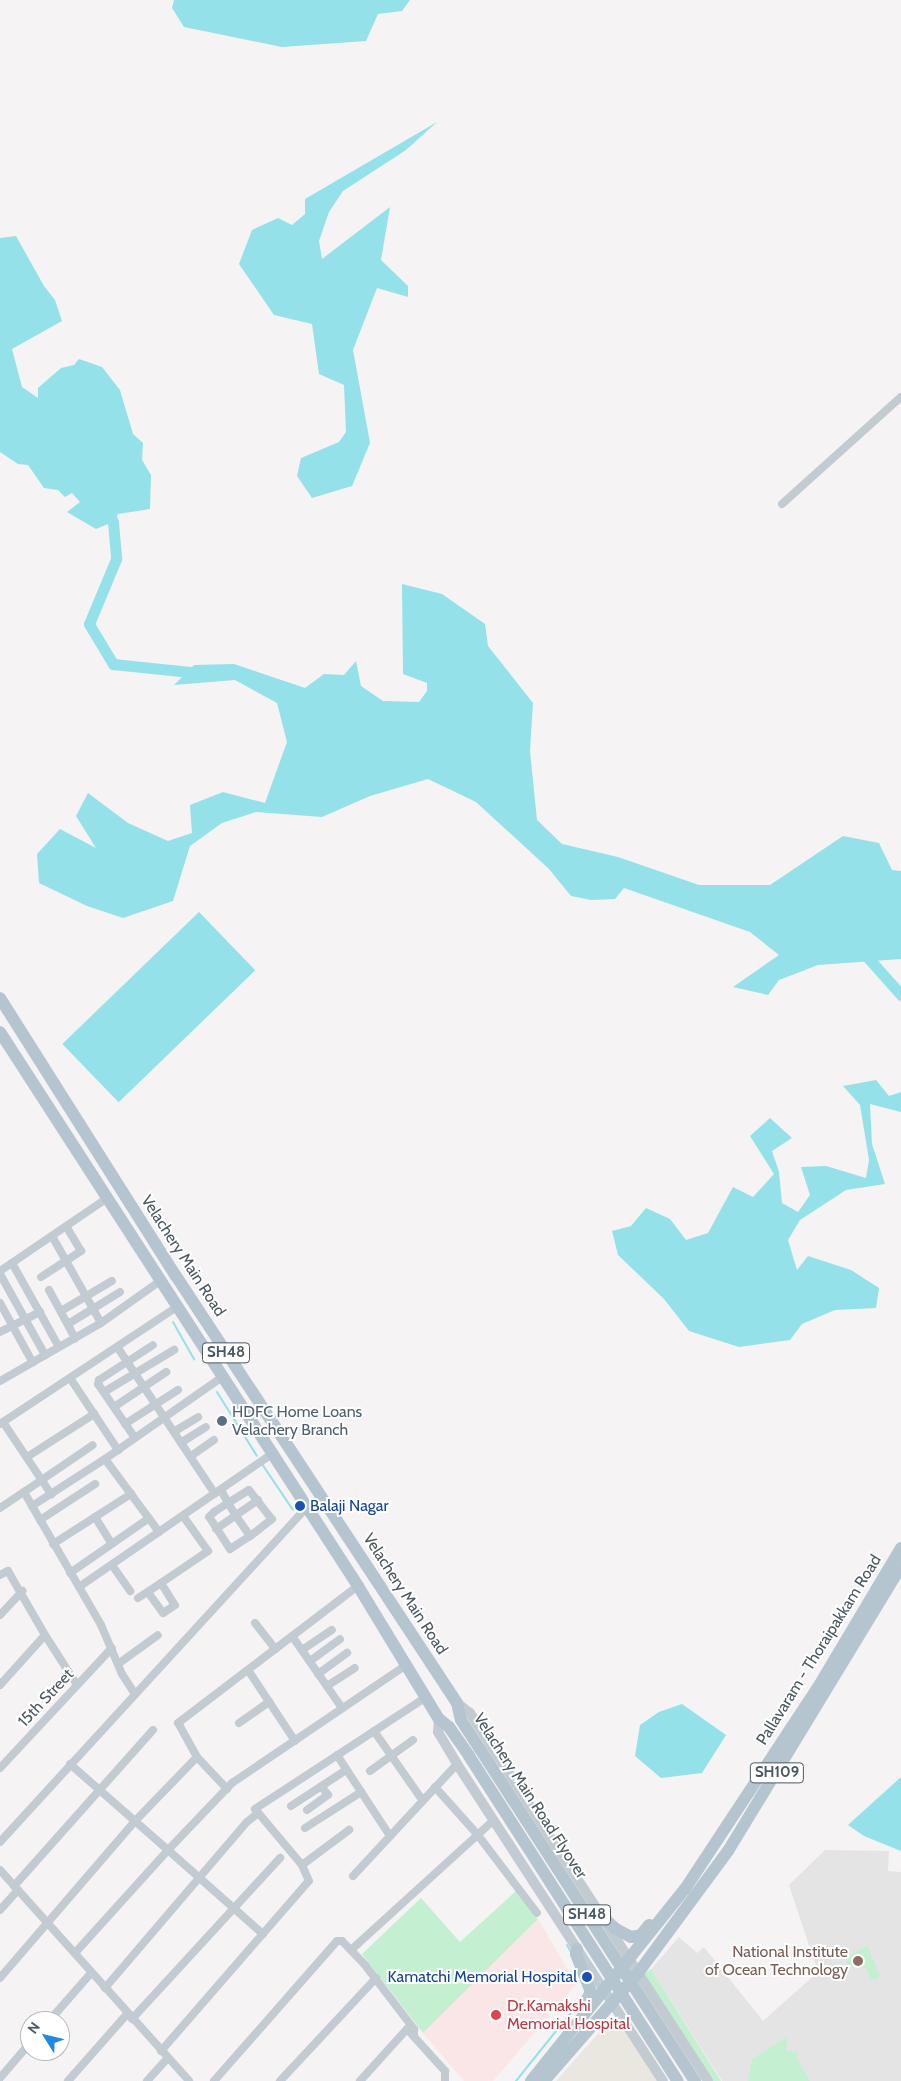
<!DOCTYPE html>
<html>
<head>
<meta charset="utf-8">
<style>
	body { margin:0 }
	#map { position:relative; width:901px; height:2081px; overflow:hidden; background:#f5f3f3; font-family:Cabin,sans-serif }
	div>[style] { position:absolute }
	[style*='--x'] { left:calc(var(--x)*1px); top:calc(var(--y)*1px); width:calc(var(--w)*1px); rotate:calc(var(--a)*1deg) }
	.commercial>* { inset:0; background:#eae7e1 }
	.education>* { inset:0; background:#e5e4e5 }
	.medical>* { inset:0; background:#fbe6e7 }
	.green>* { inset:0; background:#c4efd0; transform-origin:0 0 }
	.water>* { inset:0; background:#94e1ea; transform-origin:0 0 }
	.stream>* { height:2px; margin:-1px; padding:0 1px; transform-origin:1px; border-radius:1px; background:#94e1ea }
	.river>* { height:11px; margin:-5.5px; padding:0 5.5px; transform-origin:5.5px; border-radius:5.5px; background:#94e1ea }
	.minor>* { height:8px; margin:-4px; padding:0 4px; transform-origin:4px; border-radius:4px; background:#c1cbd1 }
	.tertiary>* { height:10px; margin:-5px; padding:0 5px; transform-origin:5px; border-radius:5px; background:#c1cbd1 }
	.primary>* { height:12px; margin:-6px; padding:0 6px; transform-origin:6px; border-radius:6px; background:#b4c5cf }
	.primary-bridge>* { height:12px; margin:-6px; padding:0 6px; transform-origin:6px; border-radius:6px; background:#b4c5cf }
	.dots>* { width:14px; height:14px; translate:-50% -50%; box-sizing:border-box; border:2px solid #fff; border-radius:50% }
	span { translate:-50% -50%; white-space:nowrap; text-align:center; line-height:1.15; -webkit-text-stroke:4px #fff; paint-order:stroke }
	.shield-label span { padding:1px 4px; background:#fff; border:1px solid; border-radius:4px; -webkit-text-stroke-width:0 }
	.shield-label { font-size:15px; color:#4b5860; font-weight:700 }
	.street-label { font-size:16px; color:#4b5860 }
	.service-label { font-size:16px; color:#4e5e75 }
	.left { translate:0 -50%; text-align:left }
	.transit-label { font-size:16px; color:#164399 }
	.right { translate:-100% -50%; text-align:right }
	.education-label { font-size:16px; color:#785e54 }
	.health-label { font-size:16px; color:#be3a42 }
	.north { position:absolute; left:20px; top:2011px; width:50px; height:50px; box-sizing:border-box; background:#fff; border:1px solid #b7bcbf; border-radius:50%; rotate:306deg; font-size:14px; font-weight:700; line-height:20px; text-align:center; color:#4b5860 }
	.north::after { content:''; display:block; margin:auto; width:18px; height:22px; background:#2388df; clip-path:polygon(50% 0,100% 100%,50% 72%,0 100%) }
</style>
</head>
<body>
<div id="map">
	<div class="commercial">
		<i style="clip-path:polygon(614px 2016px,659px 2081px,556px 2081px,571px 2064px)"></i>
	</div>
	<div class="education">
		<i style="clip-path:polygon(825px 1850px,889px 1851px,888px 1871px,901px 1872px,901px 2081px,722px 2081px,651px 1969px,679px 1937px,697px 1953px,704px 1947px,763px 2021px,818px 1972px,789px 1885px)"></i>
	</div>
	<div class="medical">
		<i style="clip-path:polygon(538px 1919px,576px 1984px,493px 2081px,464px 2081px,423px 2033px)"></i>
	</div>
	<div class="green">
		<i style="clip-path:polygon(516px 1891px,538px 1919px,423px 2033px,362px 1954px,421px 1898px,460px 1942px)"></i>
		<i style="clip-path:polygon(867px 1945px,880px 1976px,876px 1980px,870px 1979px,867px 1969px,847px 1964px,847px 1958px)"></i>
		<i style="left:651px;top:1969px;width:133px;height:8px;rotate:58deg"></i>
		<i style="clip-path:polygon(787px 2037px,786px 2051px,797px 2052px,798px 2060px,810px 2081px,748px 2081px,752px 2059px)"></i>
	</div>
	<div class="water">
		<i style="clip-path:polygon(174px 0,410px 0,402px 11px,378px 14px,366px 41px,282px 47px,184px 27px,172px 8px)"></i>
		<i style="clip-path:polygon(437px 122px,406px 150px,343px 191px,329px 212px,319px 241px,322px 259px,390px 207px,381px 260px,408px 286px,408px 297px,377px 288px,353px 350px,370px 443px,352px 486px,312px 498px,297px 476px,301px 458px,339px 442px,346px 432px,344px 385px,319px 374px,312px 324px,274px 315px,239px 264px,252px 230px,278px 218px,292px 225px,305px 214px,305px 199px)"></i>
		<i style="clip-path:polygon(16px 236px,44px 286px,55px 300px,62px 321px,12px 349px,22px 387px,38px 398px,38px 388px,61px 368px,74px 365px,79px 359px,102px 367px,120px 390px,133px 434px,143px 443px,142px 460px,151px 475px,150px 509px,118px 514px,113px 522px,96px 529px,67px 512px,80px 502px,72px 493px,65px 497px,58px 490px,44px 488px,28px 465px,18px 464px,0 452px,0 238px)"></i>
		<i style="clip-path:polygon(402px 584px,442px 594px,485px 624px,488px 646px,533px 703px,530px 751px,537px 820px,562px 844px,618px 857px,699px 885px,770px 885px,843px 836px,879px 843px,892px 870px,901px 871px,901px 959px,818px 965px,779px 980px,768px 995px,733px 987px,779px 955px,750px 932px,624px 888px,615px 899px,591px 900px,571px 896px,549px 869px,476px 802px,428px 779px,370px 796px,322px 817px,256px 812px,222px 823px,190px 846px,173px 901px,123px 918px,87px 906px,39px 883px,37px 854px,60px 829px,96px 848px,76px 816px,88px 793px,128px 823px,168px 841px,192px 833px,190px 805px,223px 792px,265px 803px,287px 742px,277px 703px,235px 680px,174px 685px,194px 665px,234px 664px,305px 688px,324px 674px,344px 675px,356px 661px,361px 686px,383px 701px,419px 702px,427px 691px,427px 683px,403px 674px)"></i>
		<i style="left:199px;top:912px;width:81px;height:190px;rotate:46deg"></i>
		<i style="clip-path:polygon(876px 1080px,889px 1096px,901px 1092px,901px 1112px,870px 1104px,872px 1144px,885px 1184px,846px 1190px,800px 1220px,788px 1240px,797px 1270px,808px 1256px,851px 1270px,879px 1288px,876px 1308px,835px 1310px,802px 1324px,790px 1340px,739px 1347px,689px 1331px,664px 1299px,618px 1255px,612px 1231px,631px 1226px,646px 1208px,670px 1219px,686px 1240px,708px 1233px,733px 1187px,753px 1197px,774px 1174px,750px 1136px,770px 1118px,792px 1138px,772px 1151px,779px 1172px,782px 1203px,798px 1212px,810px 1195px,801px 1167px,826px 1166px,866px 1178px,869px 1160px,860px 1105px,843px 1086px)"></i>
		<i style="clip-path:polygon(682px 1704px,726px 1735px,702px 1773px,661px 1778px,635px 1756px,640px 1725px,659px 1712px)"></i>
		<i style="clip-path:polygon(901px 1777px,901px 1851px,864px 1836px,848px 1825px)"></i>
	</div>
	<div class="stream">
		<i style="--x:173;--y:1322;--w:43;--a:60.4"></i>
		<i style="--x:217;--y:1392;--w:75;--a:58"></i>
		<i style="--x:262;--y:1464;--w:55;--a:56"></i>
		<i style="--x:567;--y:1945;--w:8;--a:60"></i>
		<i style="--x:516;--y:2081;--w:102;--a:-51.3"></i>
	</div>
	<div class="river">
		<i style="--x:107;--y:508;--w:15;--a:67"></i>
		<i style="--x:113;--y:522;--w:37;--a:85"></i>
		<i style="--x:116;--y:559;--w:70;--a:112.6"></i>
		<i style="--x:89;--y:624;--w:47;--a:59"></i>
		<i style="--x:113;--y:664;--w:87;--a:5.9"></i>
		<i style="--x:862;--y:951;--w:59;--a:48.4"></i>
	</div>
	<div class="minor">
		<i style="--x:782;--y:504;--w:160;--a:-42"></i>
		<i style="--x:52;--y:1236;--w:100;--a:60.6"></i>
		<i style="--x:12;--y:1263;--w:96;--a:60.8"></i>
		<i style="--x:0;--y:1271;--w:128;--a:-34.2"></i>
		<i style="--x:0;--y:1274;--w:93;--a:60.9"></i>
		<i style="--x:41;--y:1277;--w:48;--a:-33"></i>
		<i style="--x:81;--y:1251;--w:29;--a:-121"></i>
		<i style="--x:49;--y:1290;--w:55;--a:61.6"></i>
		<i style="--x:0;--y:1303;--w:68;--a:61.2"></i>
		<i style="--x:61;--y:1311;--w:59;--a:-30.5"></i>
		<i style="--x:68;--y:1324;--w:61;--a:-31.6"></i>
		<i style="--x:0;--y:1332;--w:45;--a:-26.6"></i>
		<i style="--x:118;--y:1348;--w:175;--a:56.4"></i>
		<i style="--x:70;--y:1378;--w:87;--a:56.3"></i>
		<i style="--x:0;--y:1381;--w:116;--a:-29.9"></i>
		<i style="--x:101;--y:1323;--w:72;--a:-35.4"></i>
		<i style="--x:104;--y:1392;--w:82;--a:-31"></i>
		<i style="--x:114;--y:1407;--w:63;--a:-33.9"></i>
		<i style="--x:3;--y:1422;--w:87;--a:56.3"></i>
		<i style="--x:0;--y:1424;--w:212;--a:-33.5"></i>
		<i style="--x:125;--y:1424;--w:63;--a:-32.7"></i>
		<i style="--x:175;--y:1431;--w:27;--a:-31"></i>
		<i style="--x:135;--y:1438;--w:65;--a:-124.4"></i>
		<i style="--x:98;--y:1384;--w:4;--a:-76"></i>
		<i style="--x:99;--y:1380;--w:64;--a:-32.9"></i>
		<i style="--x:182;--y:1442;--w:28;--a:-32"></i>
		<i style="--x:191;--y:1456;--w:28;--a:-35"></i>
		<i style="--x:27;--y:1457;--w:80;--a:-32.7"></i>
		<i style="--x:105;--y:1459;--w:91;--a:53.5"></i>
		<i style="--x:221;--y:1490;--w:15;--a:62"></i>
		<i style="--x:228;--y:1503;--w:15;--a:58"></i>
		<i style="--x:236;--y:1516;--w:24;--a:55"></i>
		<i style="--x:250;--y:1536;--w:24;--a:147"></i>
		<i style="--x:230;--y:1549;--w:38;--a:-123"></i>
		<i style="--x:209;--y:1517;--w:7;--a:-45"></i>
		<i style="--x:214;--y:1512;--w:17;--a:-33"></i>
		<i style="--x:228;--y:1503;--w:22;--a:-32"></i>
		<i style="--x:247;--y:1491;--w:2;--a:-27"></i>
		<i style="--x:249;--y:1490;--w:37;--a:52"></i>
		<i style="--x:272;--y:1519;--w:28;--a:142"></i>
		<i style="--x:24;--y:1492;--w:83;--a:-34.3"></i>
		<i style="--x:32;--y:1506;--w:87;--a:-32.8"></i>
		<i style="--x:105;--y:1459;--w:143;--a:-35"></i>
		<i style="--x:0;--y:1508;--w:29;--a:-34"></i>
		<i style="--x:24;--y:1492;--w:154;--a:59.9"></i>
		<i style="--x:101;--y:1625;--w:53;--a:66.8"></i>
		<i style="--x:122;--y:1674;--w:24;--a:57"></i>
		<i style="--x:95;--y:1517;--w:31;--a:58"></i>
		<i style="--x:40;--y:1520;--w:66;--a:-33.2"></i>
		<i style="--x:216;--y:1529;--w:51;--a:-34.6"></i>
		<i style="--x:53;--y:1544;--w:93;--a:-32.7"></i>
		<i style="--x:112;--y:1565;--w:32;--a:55"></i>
		<i style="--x:70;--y:1573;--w:96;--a:-34.8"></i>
		<i style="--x:0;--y:1575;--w:9;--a:-27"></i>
		<i style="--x:8;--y:1571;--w:74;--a:60"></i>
		<i style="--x:161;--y:1583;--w:57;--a:-34.2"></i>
		<i style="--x:208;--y:1551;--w:43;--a:-125.5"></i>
		<i style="--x:79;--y:1587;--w:234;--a:-34.6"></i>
		<i style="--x:138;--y:1598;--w:27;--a:-33"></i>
		<i style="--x:161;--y:1583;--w:26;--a:58"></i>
		<i style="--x:175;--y:1605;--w:14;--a:146"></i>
		<i style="--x:163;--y:1613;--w:26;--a:-126"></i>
		<i style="--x:0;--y:1615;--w:33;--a:-47"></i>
		<i style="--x:255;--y:1623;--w:33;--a:52"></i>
		<i style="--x:292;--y:1636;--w:88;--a:55.2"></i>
		<i style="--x:302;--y:1650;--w:36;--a:-34"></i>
		<i style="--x:310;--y:1661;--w:37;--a:-36"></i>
		<i style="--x:118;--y:1664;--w:49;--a:-35.9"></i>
		<i style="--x:248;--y:1670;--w:85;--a:56.5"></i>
		<i style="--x:318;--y:1674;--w:36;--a:-36"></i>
		<i style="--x:0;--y:1685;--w:67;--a:-48"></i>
		<i style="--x:45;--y:1635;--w:59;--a:57.4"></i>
		<i style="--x:327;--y:1686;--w:33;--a:-33"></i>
		<i style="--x:239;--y:1723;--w:37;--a:-35"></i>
		<i style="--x:374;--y:1731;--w:85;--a:55"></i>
		<i style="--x:337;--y:1755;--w:97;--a:56.8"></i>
		<i style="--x:197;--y:1757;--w:44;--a:46.8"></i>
		<i style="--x:70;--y:1764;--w:130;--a:41.3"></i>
		<i style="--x:168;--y:1850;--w:93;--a:-46.3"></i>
		<i style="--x:232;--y:1783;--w:210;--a:-34.1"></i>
		<i style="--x:0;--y:1768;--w:164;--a:-47"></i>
		<i style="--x:370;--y:1771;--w:53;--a:-35.8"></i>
		<i style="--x:435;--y:1787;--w:63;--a:48.2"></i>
		<i style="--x:477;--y:1834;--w:99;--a:52.8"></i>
		<i style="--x:291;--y:1806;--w:66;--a:-33.2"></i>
		<i style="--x:307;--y:1810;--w:26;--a:-36"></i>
		<i style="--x:328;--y:1795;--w:11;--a:-128"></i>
		<i style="--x:305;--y:1828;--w:67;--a:-32.7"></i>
		<i style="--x:0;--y:1842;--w:453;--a:-47.5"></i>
		<i style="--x:302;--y:1865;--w:59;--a:-36.7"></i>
		<i style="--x:0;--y:1870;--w:283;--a:48.1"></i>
		<i style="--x:353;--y:1876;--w:153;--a:-47.1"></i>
		<i style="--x:14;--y:1886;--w:209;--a:-48.3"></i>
		<i style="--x:0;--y:1910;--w:27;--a:-48"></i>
		<i style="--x:351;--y:1950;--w:193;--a:-42.3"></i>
		<i style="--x:75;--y:1953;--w:139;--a:-47.9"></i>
		<i style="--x:168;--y:1850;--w:127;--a:41.5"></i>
		<i style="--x:0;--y:1978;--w:207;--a:-49.3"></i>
		<i style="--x:135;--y:1821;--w:89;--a:-45.9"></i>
		<i style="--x:197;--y:1757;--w:39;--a:-119"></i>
		<i style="--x:178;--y:1723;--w:226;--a:-37.3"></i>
		<i style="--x:105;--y:1988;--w:218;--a:-49.5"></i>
		<i style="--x:247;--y:1822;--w:14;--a:-39"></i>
		<i style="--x:132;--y:2019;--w:219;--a:-47.4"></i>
		<i style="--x:49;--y:2021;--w:64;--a:-48.8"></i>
		<i style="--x:161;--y:2051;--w:225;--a:-49"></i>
		<i style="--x:309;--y:1881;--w:17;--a:-114"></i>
		<i style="--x:302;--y:1865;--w:73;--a:-130"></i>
		<i style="--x:255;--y:1809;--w:204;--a:-33.2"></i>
		<i style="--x:0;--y:2078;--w:46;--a:-49.4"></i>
		<i style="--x:68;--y:2081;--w:89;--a:-48.6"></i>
		<i style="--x:147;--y:2081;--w:31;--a:-48"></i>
		<i style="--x:214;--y:2081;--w:186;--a:-48.7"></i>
		<i style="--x:337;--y:1941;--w:5;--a:0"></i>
		<i style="--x:342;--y:1941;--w:33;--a:46"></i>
		<i style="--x:365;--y:1965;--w:81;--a:52.6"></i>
		<i style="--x:414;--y:2029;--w:6;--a:90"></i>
		<i style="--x:280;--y:2081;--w:141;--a:-47"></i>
		<i style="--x:360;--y:2081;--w:70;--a:-47.9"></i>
		<i style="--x:407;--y:2029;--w:57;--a:47.9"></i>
		<i style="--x:445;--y:2071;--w:10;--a:90"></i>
	</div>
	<div class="tertiary">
		<i style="--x:457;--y:1703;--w:16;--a:38"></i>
		<i style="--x:470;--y:1713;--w:438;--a:57.1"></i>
		<i style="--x:439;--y:1719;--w:13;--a:94"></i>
		<i style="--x:438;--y:1732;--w:37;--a:59"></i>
		<i style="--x:457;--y:1764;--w:378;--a:57"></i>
	</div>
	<div class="primary">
		<i style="--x:0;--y:998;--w:329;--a:57.7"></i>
		<i style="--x:176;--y:1276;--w:511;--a:56.65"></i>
		<i style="--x:457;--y:1703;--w:17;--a:77"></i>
		<i style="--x:461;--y:1720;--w:35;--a:57"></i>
		<i style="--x:0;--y:1032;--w:660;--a:57.13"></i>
		<i style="--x:358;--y:1586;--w:156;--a:58.7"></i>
		<i style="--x:439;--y:1719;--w:13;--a:39"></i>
		<i style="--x:449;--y:1727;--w:35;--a:55"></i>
		<i style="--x:596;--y:1910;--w:28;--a:44"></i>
		<i style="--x:616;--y:1929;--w:17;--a:28"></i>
		<i style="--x:631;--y:1937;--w:10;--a:-11"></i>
		<i style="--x:641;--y:1935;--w:13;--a:-51"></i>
		<i style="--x:577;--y:1949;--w:5;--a:101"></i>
		<i style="--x:576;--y:1954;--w:41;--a:68.5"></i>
		<i style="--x:591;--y:1992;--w:13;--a:119"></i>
		<i style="--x:531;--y:2081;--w:246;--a:-51.3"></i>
		<i style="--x:685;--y:1889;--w:240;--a:-56.6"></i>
		<i style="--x:817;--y:1689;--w:164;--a:-59.2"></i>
		<i style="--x:544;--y:2081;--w:143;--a:-49"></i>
		<i style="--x:638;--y:1973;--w:152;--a:-53.6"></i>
		<i style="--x:728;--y:1851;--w:333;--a:-58.7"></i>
	</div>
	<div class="primary-bridge">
		<i style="--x:480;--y:1749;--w:396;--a:57.1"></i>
		<i style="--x:469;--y:1756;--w:386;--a:57.3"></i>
	</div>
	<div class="dots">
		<i style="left:222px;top:1421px;background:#5c6f8a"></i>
		<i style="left:300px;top:1506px;background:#1a4fb4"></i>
		<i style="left:858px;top:1961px;background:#8d6e63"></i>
		<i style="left:587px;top:1977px;background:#1a4fb4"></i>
		<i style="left:496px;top:2015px;background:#e0444e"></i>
	</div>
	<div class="shield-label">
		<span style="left:226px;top:1353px">SH48</span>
		<span style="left:777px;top:1773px">SH109</span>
		<span style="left:587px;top:1915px">SH48</span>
	</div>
	<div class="street-label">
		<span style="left:183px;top:1256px;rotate:57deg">Velachery Main Road</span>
		<span style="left:405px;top:1594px;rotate:57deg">Velachery Main Road</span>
		<span style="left:819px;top:1650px;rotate:-58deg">Pallavaram - Thoraipakkam Road</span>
		<span style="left:46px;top:1698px;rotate:-47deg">15th Street</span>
		<span style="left:530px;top:1796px;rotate:57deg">Velachery Main Road Flyover</span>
	</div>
	<div class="service-label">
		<span class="left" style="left:232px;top:1421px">HDFC Home Loans<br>Velachery Branch</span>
	</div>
	<div class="transit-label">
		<span class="left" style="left:310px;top:1506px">Balaji Nagar</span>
		<span class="right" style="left:577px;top:1977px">Kamatchi Memorial Hospital</span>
	</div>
	<div class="education-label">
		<span class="right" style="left:848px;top:1961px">National Institute<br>of Ocean Technology</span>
	</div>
	<div class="health-label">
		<span class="left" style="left:507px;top:2015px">Dr.Kamakshi<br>Memorial Hospital</span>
	</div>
	<div class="north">N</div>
</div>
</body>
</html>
